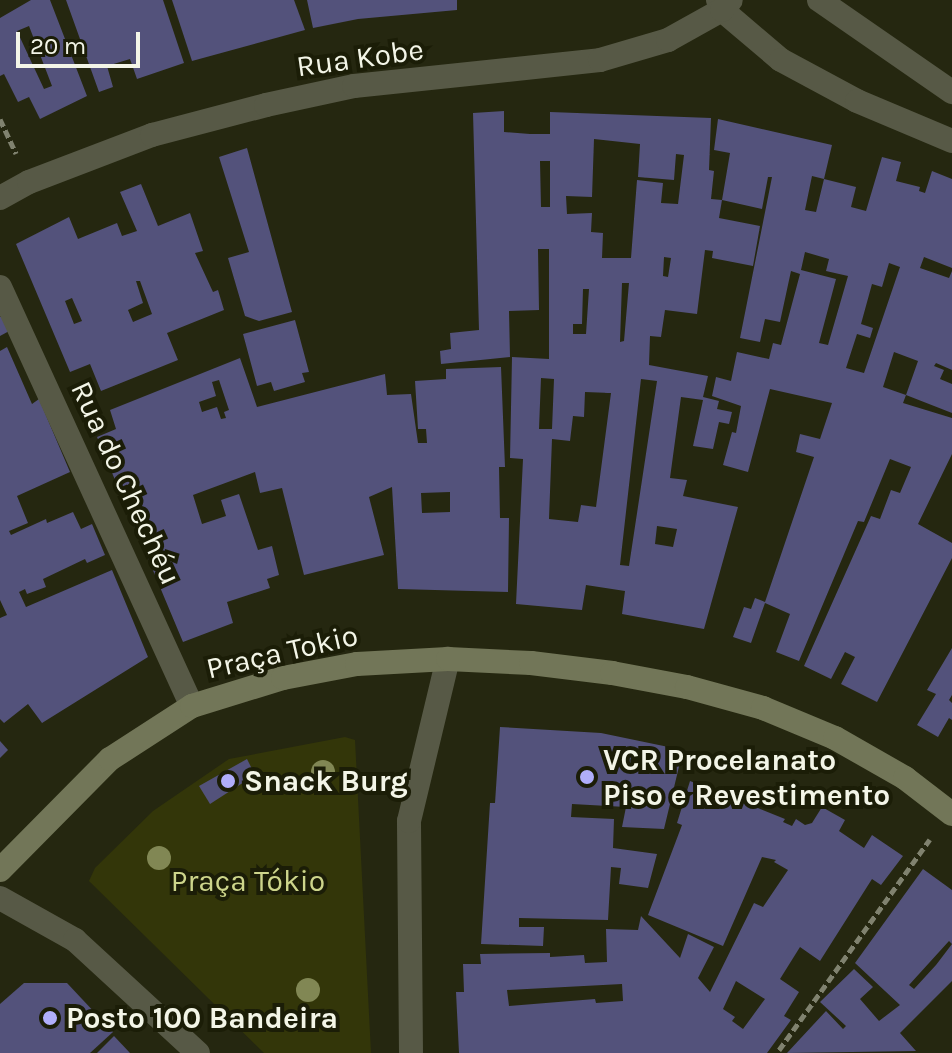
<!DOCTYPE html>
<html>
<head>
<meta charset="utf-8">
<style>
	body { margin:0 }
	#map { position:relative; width:952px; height:1053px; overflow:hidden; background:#252710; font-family:Karla,sans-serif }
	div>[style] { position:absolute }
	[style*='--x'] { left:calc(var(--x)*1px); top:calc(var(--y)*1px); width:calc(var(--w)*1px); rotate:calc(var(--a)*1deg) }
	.green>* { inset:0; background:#333609 }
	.building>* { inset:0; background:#53527b }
	.path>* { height:5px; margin-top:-2.5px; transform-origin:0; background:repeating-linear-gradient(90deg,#80826f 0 8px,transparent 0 12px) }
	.minor>* { height:24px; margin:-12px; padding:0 12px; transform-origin:12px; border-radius:12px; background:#575946 }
	.tertiary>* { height:24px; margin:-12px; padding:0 12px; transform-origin:12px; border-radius:12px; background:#575946 }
	.secondary>* { height:24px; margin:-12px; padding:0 12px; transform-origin:12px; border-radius:12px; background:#727658 }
	.trees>* { width:24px; height:24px; margin:-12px; border-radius:50%; background:#818754 }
	.dots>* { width:22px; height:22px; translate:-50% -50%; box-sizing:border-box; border:4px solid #1b1d07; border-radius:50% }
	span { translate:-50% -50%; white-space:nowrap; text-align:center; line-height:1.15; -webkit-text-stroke:8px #1b1d07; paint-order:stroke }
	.street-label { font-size:30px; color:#f3f5e7 }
	.poi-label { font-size:30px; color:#f3f5e7; font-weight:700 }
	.left { translate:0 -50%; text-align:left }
	.park-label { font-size:30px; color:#cdd58b }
	.scale { position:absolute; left:16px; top:32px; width:124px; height:36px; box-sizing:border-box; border:4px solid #f3f5e7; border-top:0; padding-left:10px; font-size:24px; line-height:28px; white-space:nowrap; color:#f3f5e7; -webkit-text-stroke:6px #1b1d07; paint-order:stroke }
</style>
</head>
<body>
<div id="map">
	<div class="green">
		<i style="clip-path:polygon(345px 737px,355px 740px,371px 1053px,264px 1053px,89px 881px,95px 868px,153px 811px,229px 759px)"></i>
	</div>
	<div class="building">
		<i style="clip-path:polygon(evenodd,31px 0,50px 0,87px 96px,40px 119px,29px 97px,18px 102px,4px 74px,0 76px,0 18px,31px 0,29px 26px,52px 86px,44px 89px,17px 31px,29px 26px)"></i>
		<i style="clip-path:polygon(66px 0,163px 0,184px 63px,137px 79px,130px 59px,107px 66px,113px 87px,99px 92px)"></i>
		<i style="clip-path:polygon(172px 0,294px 0,305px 30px,192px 61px)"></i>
		<i style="clip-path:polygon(307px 0,457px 0,457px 10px,358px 19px,313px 28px)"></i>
		<i style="clip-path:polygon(evenodd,504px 111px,504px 132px,530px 134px,550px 134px,550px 112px,711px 118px,709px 170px,714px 171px,711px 199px,722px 200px,730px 153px,714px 150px,718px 119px,832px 145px,824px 179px,856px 187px,851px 207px,866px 211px,882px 157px,901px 162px,896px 181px,920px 187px,919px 191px,925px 193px,932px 171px,952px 179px,952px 268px,924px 257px,920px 268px,949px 278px,952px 271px,952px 370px,936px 363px,934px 366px,944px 370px,940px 379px,952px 384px,952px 413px,906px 395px,918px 361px,894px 352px,883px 387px,906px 395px,903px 403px,952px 418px,952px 454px,918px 524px,952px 543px,952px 558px,877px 702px,841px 684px,855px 657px,845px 652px,831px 679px,804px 666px,871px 516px,880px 519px,891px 490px,900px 493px,911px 467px,890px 459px,864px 522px,858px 521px,799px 661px,776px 652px,790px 614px,765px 603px,751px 643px,733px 637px,744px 607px,751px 609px,755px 598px,765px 602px,814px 457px,796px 452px,800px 434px,820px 439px,832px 403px,770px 389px,748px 472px,723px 465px,732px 432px,736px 433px,741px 406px,712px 396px,716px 377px,731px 381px,737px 352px,769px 359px,773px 343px,781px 345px,800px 274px,791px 271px,780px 322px,765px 319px,760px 342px,740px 338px,772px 177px,768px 177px,762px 209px,722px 200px,719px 218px,760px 226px,753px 266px,712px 258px,713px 251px,705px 250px,697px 314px,665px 310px,661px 337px,650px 336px,649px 365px,708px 376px,703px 397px,719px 401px,717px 409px,732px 412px,729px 424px,719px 422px,713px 449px,693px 446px,703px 400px,681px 397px,670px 478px,687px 480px,683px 496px,738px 507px,704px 629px,622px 614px,625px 591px,586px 585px,582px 610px,516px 604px,523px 459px,510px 458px,512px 357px,549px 359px,549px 249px,538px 249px,539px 310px,509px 311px,510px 357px,441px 364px,440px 351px,451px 349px,450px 333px,479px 330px,473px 113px,504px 111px,594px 139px,640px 144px,638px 177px,674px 180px,676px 154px,684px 155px,678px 204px,661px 203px,663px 183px,637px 180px,631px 258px,602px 258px,603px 233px,591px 232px,592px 213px,567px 214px,566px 196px,592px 197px,594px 139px,504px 111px,540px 161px,550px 161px,550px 207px,541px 207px,540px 161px,504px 111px,812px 176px,824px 179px,816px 212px,805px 210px,812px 176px,504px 111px,805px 252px,829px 259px,826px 271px,848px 276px,828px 345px,819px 343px,836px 279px,801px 270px,805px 252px,504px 111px,664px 257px,671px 258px,668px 277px,663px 276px,664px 257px,504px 111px,889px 263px,900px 267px,864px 373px,846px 368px,857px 334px,870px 338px,873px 328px,861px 324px,872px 284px,882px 287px,889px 263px,504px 111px,622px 283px,629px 283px,624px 341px,620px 342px,622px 283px,504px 111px,583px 289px,589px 289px,586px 334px,573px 334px,573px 324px,582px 324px,583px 289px,504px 111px,541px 378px,554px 379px,552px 429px,539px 429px,541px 378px,504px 111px,641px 379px,657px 381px,629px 566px,620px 565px,641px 379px,504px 111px,585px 392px,611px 393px,596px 507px,581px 505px,578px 522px,549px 519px,552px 439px,570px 441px,573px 416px,584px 417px,585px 392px,504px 111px,657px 526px,677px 529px,673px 547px,655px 544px,657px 526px)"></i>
		<i style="clip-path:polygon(247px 148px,292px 312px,259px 321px,245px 316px,228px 258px,249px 252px,219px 157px)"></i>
		<i style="clip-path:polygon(evenodd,141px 184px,158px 226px,190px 213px,203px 251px,195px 253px,213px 292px,218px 290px,224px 310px,167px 333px,178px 360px,101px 391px,90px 364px,70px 372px,16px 244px,69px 217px,78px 239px,117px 223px,122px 236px,137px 231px,120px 192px,141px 184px,136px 281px,140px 281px,152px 314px,133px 322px,128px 310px,143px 303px,136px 281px,141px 184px,72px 298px,82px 321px,74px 324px,65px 301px,72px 298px)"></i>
		<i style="clip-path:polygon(4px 315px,11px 330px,0 336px,0 317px)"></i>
		<i style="clip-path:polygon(295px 320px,309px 372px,302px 373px,305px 382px,274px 391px,271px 382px,257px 386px,243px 334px)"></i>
		<i style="clip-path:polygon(7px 347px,32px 404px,39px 399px,70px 472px,17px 496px,28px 523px,9px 531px,11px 535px,46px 519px,47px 523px,73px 512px,81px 529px,92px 524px,105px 555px,87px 563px,85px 559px,43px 579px,46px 587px,27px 594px,25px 589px,19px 592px,26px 607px,112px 570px,148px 657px,42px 723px,28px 704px,4px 723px,0 719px,0 618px,7px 615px,0 600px,0 351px)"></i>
		<i style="clip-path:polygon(evenodd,240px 358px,257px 407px,385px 374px,387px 395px,411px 394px,418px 443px,427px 443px,426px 429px,418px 429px,415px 381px,446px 379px,446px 369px,501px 367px,505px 467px,499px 467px,500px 518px,509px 518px,508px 592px,398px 589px,392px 487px,369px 497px,384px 555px,304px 575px,282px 488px,260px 493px,255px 472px,193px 495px,202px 524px,226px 516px,221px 500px,239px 494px,258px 550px,272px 546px,279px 575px,267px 579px,270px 588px,227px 602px,233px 623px,183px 642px,97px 437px,116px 429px,110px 410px,240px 358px,219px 380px,229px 410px,224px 412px,226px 418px,221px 419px,217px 407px,202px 412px,199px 402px,216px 396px,212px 382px,219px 380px,240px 358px,450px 492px,450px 512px,422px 513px,421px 493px,450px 492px)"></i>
		<i style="clip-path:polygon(952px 648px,952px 695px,949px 700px,952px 703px,952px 720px,949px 718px,938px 737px,917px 725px,936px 694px,927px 690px)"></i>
		<i style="clip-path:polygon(500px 727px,601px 733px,683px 750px,664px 829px,622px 827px,626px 807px,572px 804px,571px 817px,614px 819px,613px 848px,657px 854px,648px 888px,619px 884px,621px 868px,611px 867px,608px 920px,519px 918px,519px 927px,544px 927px,543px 946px,481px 944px,490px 803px,495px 803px)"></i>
		<i style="clip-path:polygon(0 741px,8px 750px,0 758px)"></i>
		<i style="clip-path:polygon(247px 759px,255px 775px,210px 804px,199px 786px)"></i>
		<i style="clip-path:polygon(evenodd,690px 781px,785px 819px,783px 822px,792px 826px,796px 819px,805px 825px,812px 823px,822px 807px,845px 820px,839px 831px,864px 848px,872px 835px,903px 856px,881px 885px,872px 879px,820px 961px,800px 947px,780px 979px,799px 992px,784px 1016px,791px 1020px,767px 1053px,459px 1053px,456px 992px,464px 992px,463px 964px,481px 964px,480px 954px,550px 953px,550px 957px,584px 955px,585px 963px,607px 962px,606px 929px,638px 930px,641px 916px,680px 958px,688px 934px,714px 947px,698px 978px,710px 992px,754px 903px,763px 907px,788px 870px,774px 862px,776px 860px,762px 857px,723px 946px,648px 915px,682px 825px,677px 823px,690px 781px,736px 981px,765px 999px,743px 1029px,732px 1021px,735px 1017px,723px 1009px,736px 981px,690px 781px,622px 984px,623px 1001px,596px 1003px,595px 999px,509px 1006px,507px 990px,622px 984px)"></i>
		<i style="clip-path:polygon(evenodd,923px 869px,952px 890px,952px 981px,900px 1033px,916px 1051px,787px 1053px,826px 1011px,843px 1029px,846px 1026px,820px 1002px,854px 969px,873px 987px,860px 999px,879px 1021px,900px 1005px,855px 963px,923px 869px,949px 941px,952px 944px,936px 965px,914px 989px,909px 985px,949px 941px)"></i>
		<i style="clip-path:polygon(24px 983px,67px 983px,113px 1032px,90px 1053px,0 1053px,0 1004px)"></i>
		<i style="clip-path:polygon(114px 1036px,130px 1053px,97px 1053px)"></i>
	</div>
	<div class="path">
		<i style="--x:0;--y:119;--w:38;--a:65"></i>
		<i style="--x:779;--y:1050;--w:259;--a:-54.4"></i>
	</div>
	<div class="minor">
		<i style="--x:0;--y:287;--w:461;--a:65.4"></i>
	</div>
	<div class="tertiary">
		<i style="--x:718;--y:0;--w:11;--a:68"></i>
		<i style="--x:722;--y:10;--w:77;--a:40.3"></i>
		<i style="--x:781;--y:60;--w:86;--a:28.3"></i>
		<i style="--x:857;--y:101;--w:103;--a:22.8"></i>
		<i style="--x:819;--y:0;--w:162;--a:34.7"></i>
		<i style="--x:0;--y:198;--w:33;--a:-29"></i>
		<i style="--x:29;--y:182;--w:132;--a:-20.9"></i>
		<i style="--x:152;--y:135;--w:118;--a:-14.7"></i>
		<i style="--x:266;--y:105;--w:90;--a:-12.2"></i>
		<i style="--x:354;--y:86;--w:247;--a:-6"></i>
		<i style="--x:600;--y:60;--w:71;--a:-16.4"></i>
		<i style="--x:668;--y:40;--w:62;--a:-29.1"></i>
		<i style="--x:722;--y:10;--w:13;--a:-48"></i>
		<i style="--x:0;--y:898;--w:86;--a:29.2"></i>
		<i style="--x:75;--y:940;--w:167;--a:42.6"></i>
		<i style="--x:411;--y:1053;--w:232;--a:-90.5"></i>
		<i style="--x:409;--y:821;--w:167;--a:-76.5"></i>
	</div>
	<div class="secondary">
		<i style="--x:0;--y:870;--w:156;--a:-45.3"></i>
		<i style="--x:110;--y:759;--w:98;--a:-32.9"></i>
		<i style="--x:192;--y:706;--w:95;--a:-17.1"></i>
		<i style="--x:283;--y:678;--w:75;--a:-10.7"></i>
		<i style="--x:357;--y:664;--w:91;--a:-3.1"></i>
		<i style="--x:448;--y:659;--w:83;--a:2.8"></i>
		<i style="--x:531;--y:663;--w:82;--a:7"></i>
		<i style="--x:612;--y:673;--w:76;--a:10.6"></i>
		<i style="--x:687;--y:687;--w:79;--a:15.4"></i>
		<i style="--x:763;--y:708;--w:78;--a:22.6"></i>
		<i style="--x:835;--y:738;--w:81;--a:29.7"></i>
		<i style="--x:905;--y:778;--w:59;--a:37.5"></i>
	</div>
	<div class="trees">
		<i style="left:323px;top:772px"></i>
		<i style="left:159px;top:858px"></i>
		<i style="left:308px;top:990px"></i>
	</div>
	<div class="dots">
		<i style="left:587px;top:777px;background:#b0aefa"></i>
		<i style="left:228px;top:781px;background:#b0aefa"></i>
		<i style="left:50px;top:1018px;background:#b0aefa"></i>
	</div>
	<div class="street-label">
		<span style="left:360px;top:58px;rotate:-8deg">Rua Kobe</span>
		<span style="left:126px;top:483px;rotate:65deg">Rua do Chechéu</span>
		<span style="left:282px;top:652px;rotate:-13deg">Praça Tokio</span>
	</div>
	<div class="poi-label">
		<span class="left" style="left:603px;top:777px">VCR Procelanato<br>Piso e Revestimento</span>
		<span class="left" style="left:244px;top:781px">Snack Burg</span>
		<span class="left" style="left:66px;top:1018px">Posto 100 Bandeira</span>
	</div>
	<div class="park-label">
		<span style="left:248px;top:881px">Praça Tókio</span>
	</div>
	<div class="scale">20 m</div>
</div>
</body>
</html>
